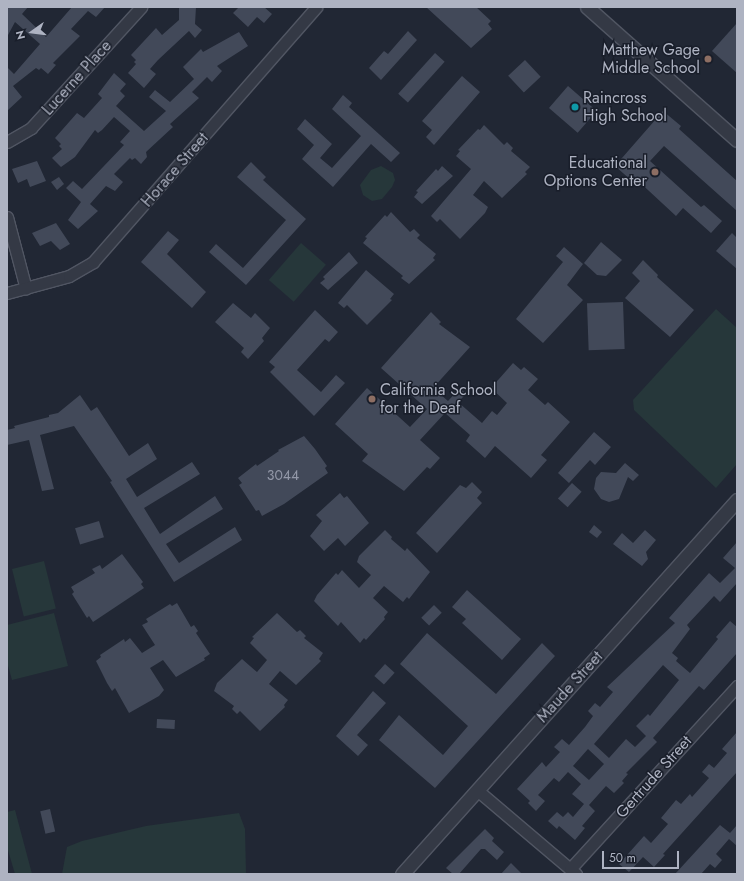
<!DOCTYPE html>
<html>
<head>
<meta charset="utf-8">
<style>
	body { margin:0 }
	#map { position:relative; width:744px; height:881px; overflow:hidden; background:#212734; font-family:Jost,sans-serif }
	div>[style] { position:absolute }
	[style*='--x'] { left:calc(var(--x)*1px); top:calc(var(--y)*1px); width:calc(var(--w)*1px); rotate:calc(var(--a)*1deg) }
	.green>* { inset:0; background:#26373a; transform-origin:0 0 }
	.building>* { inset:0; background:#424959; transform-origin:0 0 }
	.roads { filter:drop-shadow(1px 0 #515663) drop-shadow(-1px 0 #515663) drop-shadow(0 1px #515663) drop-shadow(0 -1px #515663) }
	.minor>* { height:11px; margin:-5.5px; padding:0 5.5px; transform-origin:5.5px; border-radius:5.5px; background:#343945 }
	.tertiary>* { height:13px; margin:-6.5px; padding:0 6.5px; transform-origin:6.5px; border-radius:6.5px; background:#343945 }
	.dots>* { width:11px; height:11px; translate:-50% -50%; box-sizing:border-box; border:2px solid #191e2a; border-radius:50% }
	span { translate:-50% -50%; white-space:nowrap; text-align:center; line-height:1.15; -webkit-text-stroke:3px #191e2a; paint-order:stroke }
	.number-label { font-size:14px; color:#9398a8 }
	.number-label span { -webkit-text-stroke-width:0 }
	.poi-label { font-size:16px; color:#aeb3c2 }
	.right { translate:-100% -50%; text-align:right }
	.left { translate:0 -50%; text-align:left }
	.street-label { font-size:16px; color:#aeb3c2 }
	.frame { position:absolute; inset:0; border:8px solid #aeb3c2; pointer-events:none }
	.north { position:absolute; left:12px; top:12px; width:40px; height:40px; -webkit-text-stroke:3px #191e2a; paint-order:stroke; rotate:256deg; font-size:11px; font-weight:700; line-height:16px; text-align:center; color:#aeb3c2 }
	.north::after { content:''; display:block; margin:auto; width:14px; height:18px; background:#aeb3c2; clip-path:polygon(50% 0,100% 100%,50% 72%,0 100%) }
	.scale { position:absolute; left:602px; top:851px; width:77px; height:18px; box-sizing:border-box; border:2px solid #aeb3c2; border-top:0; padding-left:5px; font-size:12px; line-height:14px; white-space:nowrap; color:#aeb3c2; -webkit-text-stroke:3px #191e2a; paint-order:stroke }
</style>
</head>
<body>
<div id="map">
	<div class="green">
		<i style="clip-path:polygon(381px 166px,393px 173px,395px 180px,392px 187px,382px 199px,372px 201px,363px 195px,360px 185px,371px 170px)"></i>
		<i style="left:301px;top:243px;width:33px;height:49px;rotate:41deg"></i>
		<i style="clip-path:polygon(716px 309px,737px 328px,737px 464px,716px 488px,634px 410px,633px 400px)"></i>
		<i style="left:44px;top:561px;width:49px;height:33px;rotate:76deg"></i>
		<i style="clip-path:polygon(54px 613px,68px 666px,12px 680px,7px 662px,7px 625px)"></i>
		<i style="clip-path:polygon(15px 810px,32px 874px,15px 874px,7px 847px,7px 812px)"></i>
		<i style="clip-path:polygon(239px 813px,245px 829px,246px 874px,62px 874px,67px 847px,82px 841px,146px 826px)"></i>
	</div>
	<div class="building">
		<i style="clip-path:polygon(7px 7px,28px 7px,22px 14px,46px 37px,72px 7px,105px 7px,96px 17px,88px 11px,71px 29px,80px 36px,53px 63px,56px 65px,48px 74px,41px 68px,39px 70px,36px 68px,13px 86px,22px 97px,7px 111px,7px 67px,14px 74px,40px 44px,15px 22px,7px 37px)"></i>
		<i style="clip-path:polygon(179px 7px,196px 7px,195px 24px,202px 30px,195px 38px,189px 31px,158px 60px,150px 69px,156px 74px,144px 88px,128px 73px,136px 64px,134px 62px,136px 60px,131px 55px,156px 28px,162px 35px,179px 20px)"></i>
		<i style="clip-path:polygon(239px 7px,264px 7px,272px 14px,264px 23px,257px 17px,248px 27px,233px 13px)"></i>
		<i style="clip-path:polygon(426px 7px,476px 7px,491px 21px,488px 24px,492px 29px,471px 48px)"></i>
		<i style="clip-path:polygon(737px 23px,737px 73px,712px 51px)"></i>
		<i style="clip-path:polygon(408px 31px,417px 40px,381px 80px,369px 68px,384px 51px,388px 54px)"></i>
		<i style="clip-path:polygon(239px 32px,248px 46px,217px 66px,222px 71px,212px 82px,207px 77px,192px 92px,199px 98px,170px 124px,173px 127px,146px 152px,147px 157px,141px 164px,135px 158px,132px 160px,130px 158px,114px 174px,123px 182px,115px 191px,106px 186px,90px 204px,98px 211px,78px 229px,68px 220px,81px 202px,66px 188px,73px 181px,82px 189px,124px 145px,120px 142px,130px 131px,114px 117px,102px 130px,98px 133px,95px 130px,75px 157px,61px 167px,52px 158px,62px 149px,59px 146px,61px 144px,55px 138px,77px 113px,84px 118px,102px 98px,98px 94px,114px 73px,126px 84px,120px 91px,125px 96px,116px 106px,144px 131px,166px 111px,149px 97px,155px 90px,170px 102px,194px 79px,183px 67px,201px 49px,203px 52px)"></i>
		<i style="left:435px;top:53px;width:13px;height:55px;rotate:42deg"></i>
		<i style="left:525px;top:60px;width:23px;height:23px;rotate:47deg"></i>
		<i style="clip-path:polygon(462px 76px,480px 92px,434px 145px,426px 137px,432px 130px,422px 121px)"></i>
		<i style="left:568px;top:86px;width:38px;height:29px;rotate:41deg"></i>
		<i style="clip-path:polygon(343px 95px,352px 103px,349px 107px,400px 153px,391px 162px,371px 144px,333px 187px,302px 159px,314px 145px,297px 129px,305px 119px,332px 144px,320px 158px,332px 168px,361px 136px,332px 109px)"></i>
		<i style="clip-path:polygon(663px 111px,681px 126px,679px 129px,737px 181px,737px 211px,664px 146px,650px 161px,701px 207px,704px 205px,722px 221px,711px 233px,683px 208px,676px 216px,635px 178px,632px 181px,615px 166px)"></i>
		<i style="clip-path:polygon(484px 125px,504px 145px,507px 142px,513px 148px,511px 151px,530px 167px,525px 172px,527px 174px,502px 198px,484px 181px,473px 195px,488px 207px,485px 213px,460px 239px,440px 219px,437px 222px,431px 216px,471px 169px,456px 156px,460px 151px,458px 150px,478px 129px,480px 130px)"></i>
		<i style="clip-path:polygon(37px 161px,46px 181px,30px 187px,27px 179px,18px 183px,12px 169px)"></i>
		<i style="clip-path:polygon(251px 162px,266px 177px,263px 180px,306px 219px,246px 285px,209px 252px,216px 244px,243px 268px,286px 220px,237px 177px)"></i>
		<i style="clip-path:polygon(442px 166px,453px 176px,422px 204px,414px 197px,418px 192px,416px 191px,436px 169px,438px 171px)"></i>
		<i style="clip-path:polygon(59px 177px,64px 184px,57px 190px,51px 182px)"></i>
		<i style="clip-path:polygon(391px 212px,410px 232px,414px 229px,420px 235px,417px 238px,436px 254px,433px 258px,435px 260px,409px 284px,401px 278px,403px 276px,363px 243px,367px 238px,365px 237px,385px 215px,387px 217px)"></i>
		<i style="clip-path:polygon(56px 223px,70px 244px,60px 250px,51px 241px,40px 246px,32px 233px)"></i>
		<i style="clip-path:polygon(168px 231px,179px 240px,167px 254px,206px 292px,192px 308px,141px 262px)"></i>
		<i style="clip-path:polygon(732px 233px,737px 238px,737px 269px,716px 251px)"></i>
		<i style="clip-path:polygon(601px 242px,622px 260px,606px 276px,597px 275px,584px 263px)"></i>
		<i style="clip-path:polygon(564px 247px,583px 264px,567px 285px,583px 300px,543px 343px,516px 319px,563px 262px,556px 256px)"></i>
		<i style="clip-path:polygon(349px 252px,358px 263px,328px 290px,320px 283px,325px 279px,323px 277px)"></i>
		<i style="clip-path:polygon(643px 260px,658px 275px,657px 277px,694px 310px,670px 337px,625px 298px,640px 281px,632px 273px)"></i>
		<i style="clip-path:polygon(366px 270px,394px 294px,390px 299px,392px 300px,367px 325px,347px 305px,344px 308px,338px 303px)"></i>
		<i style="left:623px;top:302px;width:47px;height:36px;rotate:88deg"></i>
		<i style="clip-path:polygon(233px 303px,251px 318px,255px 313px,270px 328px,262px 338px,264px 341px,248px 359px,241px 352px,244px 348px,215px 322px)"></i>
		<i style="clip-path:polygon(315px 310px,338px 332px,329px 342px,325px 339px,297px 370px,321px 392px,336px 375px,345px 383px,314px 416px,270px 372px,275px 367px,269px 362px)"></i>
		<i style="clip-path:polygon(431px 312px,441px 322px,439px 324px,470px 347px,433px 388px,448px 401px,460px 388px,466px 394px,458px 402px,482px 423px,492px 411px,497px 415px,507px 403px,491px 388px,513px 363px,521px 370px,524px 367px,538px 379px,528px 390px,545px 405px,548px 402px,570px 422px,541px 455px,547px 460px,531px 478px,495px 446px,485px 458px,466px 441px,470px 435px,445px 413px,420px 440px,440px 458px,430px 469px,427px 467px,404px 491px,362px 461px,368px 454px,335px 424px,367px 388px,410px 427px,427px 409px,381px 368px)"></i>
		<i style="clip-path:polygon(80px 395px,91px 411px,97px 407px,129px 456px,148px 443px,157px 459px,126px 479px,137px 497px,192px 462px,200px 474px,144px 508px,160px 534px,215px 496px,223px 509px,166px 544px,179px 563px,235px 527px,242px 540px,174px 582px,110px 482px,112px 481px,74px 426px,40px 435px,54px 489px,42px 491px,29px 440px,7px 445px,7px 430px,15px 428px,14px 426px,49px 417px,49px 415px,58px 413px)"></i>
		<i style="clip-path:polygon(594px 432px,611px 447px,595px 465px,590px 460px,569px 483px,558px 473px)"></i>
		<i style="clip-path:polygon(304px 436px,315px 449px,327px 466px,325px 468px,328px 473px,284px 504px,262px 516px,259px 510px,256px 511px,239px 485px,242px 483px,238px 478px,256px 464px,257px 466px,279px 451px,278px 450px)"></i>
		<i style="clip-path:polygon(625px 463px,639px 475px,633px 481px,628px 477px,619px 499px,609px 502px,601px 499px,594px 489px,596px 478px,601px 472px,616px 473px)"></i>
		<i style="clip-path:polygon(472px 482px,482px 492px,477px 498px,482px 503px,437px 553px,416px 533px,460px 485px,466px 488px)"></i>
		<i style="left:572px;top:483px;width:13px;height:21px;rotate:42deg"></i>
		<i style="clip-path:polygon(340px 493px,344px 498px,347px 496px,369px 523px,345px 546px,338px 538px,324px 551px,310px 536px,322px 521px,316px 515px)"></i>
		<i style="left:99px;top:521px;width:17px;height:25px;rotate:73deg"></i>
		<i style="clip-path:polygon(594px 525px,602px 532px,597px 538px,589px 532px)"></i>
		<i style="clip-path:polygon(385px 530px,392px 537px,391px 539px,405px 551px,407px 548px,430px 572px,409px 599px,407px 597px,403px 602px,384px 586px,373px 598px,388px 612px,384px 617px,385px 619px,366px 640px,364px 638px,360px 643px,341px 622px,338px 626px,314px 601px,317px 595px,336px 573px,338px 575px,342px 570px,359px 588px,371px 575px,357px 562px,359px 556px)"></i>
		<i style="clip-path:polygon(645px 530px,656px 540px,646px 552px,648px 559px,642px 566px,613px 544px,622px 533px,633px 543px)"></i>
		<i style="clip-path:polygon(evenodd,737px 542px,737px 583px,720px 602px,714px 596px,687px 625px,690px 629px,672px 653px,678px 658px,676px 661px,690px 673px,718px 639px,716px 637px,730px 621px,737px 627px,737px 653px,704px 690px,699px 686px,653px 738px,657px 742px,626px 773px,628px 774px,622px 781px,624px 783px,614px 793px,606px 786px,589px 805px,595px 811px,582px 826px,585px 828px,575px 840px,559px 826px,557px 829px,548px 821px,557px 812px,563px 817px,568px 812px,573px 817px,584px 804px,572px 794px,581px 784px,568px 772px,559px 782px,554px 778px,538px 795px,545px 801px,536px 811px,528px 803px,530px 801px,517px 789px,542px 762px,546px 767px,560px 752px,554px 747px,562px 739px,569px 745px,585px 727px,593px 716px,588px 711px,595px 703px,600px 707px,613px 692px,607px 687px,675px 623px,669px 618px,709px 573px,720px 583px,735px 568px,723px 558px,737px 542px,663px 665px,679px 680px,650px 716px,648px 714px,636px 726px,646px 736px,635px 747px,626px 739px,609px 758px,594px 744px,663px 665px,737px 542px,588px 749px,604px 764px,589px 780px,573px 766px,588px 749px)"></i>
		<i style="clip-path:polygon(122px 554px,143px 582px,141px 584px,144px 588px,93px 622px,89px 616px,87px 618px,72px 594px,74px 592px,71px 587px,95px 573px,92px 569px,100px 565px,102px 569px)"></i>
		<i style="clip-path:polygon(467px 590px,521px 639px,502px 660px,462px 623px,466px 619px,452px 607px)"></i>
		<i style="clip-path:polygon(177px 603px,191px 627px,194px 625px,198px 631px,196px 633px,210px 654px,204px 658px,205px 660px,176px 677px,163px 660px,150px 668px,164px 690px,159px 696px,129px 713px,115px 688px,112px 691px,107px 683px,96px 661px,101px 657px,100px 655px,124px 639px,125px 642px,130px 638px,142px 653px,155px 645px,142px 625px,148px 622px,146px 619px,170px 604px,172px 606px)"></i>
		<i style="left:434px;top:605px;width:11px;height:18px;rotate:45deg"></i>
		<i style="clip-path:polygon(277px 613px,297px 632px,300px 630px,306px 636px,304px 638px,323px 653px,319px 659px,321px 661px,296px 685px,280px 671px,269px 684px,288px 700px,284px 705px,285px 707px,260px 731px,240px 711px,237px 714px,232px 709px,234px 706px,214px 691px,217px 683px,242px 659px,257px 672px,267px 660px,250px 643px,254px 638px,252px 637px)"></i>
		<i style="clip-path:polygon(427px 633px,496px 694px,542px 643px,555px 656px,435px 788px,379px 740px,399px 715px,443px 755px,468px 726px,400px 664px)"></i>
		<i style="left:385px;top:664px;width:13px;height:16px;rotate:42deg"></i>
		<i style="clip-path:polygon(373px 691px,386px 703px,357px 735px,368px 745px,358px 756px,336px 736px)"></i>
		<i style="left:157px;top:719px;width:18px;height:9px;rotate:3deg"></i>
		<i style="clip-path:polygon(737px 732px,737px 772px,663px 854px,665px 855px,654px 867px,643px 857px,629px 872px,619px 864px,644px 836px,651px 843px,668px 824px,661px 818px,676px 800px,681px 804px,690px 794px,692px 797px,709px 778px,702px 772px,709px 764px,714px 768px,727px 753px,722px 749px)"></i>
		<i style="left:50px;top:809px;width:23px;height:10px;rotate:77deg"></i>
		<i style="clip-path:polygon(720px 825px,730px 833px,737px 825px,737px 846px,729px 839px,716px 854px,722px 860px,715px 868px,710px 864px,701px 874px,675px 874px)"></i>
		<i style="clip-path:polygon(485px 829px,494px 838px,492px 841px,504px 852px,497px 860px,485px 849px,481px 849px,459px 874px,453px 874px,446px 868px)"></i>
		<i style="clip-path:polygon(511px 863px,522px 874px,501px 874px)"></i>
	</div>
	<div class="roads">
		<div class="minor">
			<i style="--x:7;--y:142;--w:28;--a:-30"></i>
			<i style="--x:31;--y:128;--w:164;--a:-47.7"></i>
			<i style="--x:7;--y:217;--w:74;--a:75.2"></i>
			<i style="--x:7;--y:293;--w:64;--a:-15.3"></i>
			<i style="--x:69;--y:276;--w:28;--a:-30"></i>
			<i style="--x:93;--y:262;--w:339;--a:-48.8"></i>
			<i style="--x:477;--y:790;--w:130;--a:40.3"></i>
			<i style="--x:570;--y:869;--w:248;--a:-47.6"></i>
		</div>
		<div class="tertiary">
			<i style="--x:587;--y:7;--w:200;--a:41.6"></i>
			<i style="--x:402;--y:874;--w:502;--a:-48.15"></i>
		</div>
	</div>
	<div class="dots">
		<i style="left:708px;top:59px;background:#8d6e63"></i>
		<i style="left:575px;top:107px;background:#0f9aa8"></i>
		<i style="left:655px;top:172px;background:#8d6e63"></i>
		<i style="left:372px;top:399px;background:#8d6e63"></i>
	</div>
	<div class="number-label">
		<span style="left:283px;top:475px">3044</span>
	</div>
	<div class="poi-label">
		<span class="right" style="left:700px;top:59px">Matthew Gage<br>Middle School</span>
		<span class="left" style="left:583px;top:107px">Raincross<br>High School</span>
		<span class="right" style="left:647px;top:172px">Educational<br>Options Center</span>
		<span class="left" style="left:380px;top:399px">California School<br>for the Deaf</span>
	</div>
	<div class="street-label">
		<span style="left:77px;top:78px;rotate:-48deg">Lucerne Place</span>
		<span style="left:175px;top:170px;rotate:-49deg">Horace Street</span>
		<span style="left:570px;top:687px;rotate:-48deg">Maude Street</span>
		<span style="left:654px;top:777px;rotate:-48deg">Gertrude Street</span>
	</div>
	<div class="frame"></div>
	<div class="north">N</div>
	<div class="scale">50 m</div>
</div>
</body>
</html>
